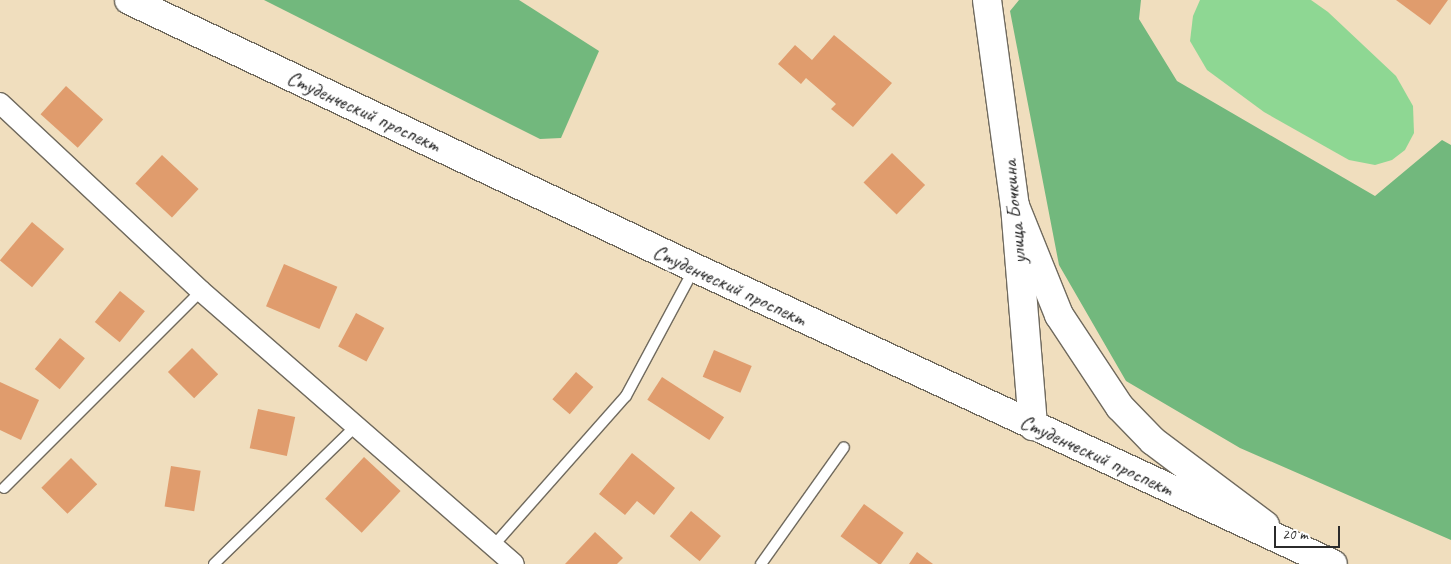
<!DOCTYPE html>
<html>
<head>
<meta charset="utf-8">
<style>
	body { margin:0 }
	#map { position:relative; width:1451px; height:564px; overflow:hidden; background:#f0debe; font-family:Caveat,sans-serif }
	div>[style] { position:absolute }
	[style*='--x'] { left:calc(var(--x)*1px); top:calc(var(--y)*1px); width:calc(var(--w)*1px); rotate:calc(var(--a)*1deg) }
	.green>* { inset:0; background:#8ed793 }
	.forest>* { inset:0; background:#72b87d }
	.building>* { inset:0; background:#e09c6d; transform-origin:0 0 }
	.roads { filter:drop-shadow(1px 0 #706a5e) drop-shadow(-1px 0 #706a5e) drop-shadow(0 1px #706a5e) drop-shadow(0 -1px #706a5e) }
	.service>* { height:10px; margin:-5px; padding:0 5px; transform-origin:5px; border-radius:5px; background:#fff }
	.minor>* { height:20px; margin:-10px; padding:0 10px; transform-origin:10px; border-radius:10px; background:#fff }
	.secondary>* { height:28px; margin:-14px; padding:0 14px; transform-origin:14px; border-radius:14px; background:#fff }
	.trunk>* { height:28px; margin:-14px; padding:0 14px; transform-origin:14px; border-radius:14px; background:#fff }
	span { translate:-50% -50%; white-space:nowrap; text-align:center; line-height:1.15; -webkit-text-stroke:5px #fff; paint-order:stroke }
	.street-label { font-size:21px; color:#2b2b2b }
	.scale { position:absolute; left:1274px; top:526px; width:66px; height:22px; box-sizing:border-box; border:2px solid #2b2b2b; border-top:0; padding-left:6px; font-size:15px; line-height:18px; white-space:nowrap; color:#2b2b2b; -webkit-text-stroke:4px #fff; paint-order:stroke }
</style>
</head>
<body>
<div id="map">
	<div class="green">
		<i style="clip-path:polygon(1200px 0,1311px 0,1328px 12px,1396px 76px,1413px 106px,1414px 133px,1405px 150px,1392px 160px,1375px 165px,1349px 160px,1264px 112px,1207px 70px,1190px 41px,1193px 16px)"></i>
	</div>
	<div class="forest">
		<i style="clip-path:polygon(264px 0,519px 0,599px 51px,561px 138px,540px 139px)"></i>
		<i style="clip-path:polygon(1019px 0,1141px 0,1139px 19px,1177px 81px,1375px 196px,1442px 140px,1451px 145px,1451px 540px,1240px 448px,1126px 381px,1059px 265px,1010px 11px)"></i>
	</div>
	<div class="building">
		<i style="clip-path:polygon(1396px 0,1448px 0,1430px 25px)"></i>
		<i style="clip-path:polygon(834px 35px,892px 83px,853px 127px,831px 109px,836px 104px,806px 78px,801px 84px,778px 64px,795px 45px,812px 60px)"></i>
		<i style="left:66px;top:86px;width:50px;height:38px;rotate:42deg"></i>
		<i style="left:892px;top:153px;width:46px;height:41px;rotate:44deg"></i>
		<i style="left:162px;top:155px;width:50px;height:39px;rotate:43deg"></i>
		<i style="left:32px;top:222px;width:42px;height:50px;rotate:40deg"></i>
		<i style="left:284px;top:264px;width:58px;height:46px;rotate:23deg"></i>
		<i style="left:120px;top:291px;width:32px;height:40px;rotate:39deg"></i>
		<i style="left:356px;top:313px;width:32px;height:38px;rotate:28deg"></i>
		<i style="left:60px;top:338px;width:32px;height:40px;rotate:39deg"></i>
		<i style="left:192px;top:348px;width:37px;height:34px;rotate:45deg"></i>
		<i style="left:714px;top:350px;width:41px;height:29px;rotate:23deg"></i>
		<i style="left:576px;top:372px;width:23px;height:36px;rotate:41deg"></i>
		<i style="left:662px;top:377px;width:74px;height:27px;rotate:33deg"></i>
		<i style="clip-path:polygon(0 382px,39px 400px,21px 440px,0 430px)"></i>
		<i style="left:258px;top:409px;width:38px;height:40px;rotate:12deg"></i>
		<i style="clip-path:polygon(632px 453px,675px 488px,654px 515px,637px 501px,625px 515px,599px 494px)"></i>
		<i style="left:364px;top:457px;width:50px;height:57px;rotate:43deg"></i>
		<i style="left:71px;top:458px;width:37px;height:42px;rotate:45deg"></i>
		<i style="left:171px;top:466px;width:30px;height:41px;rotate:9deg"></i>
		<i style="left:864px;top:504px;width:49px;height:40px;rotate:36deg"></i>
		<i style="left:691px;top:511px;width:39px;height:33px;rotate:40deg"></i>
		<i style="clip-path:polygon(595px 532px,623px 558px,617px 564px,565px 564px)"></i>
		<i style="clip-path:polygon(917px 552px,933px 564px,909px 564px)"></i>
	</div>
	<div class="roads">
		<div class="service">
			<i style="--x:4;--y:488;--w:279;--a:-45"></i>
			<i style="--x:494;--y:545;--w:199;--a:-48.5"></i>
			<i style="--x:626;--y:396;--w:144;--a:-61.8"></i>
			<i style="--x:214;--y:564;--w:197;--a:-44.2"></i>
			<i style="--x:761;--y:564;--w:143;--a:-54.6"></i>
		</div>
		<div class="minor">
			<i style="--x:0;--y:103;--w:275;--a:43.1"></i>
			<i style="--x:201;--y:291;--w:415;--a:41.1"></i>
		</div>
		<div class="secondary">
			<i style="--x:987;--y:0;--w:208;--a:82.3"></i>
			<i style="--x:1015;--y:206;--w:221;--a:85.3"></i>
			<i style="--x:1015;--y:206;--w:118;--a:68"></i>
			<i style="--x:1059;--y:315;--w:110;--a:56.5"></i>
			<i style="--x:1120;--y:407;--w:47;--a:45.9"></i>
			<i style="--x:1153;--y:441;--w:140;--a:36.9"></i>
		</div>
		<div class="trunk">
			<i style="--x:129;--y:0;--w:626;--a:25.34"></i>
			<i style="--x:695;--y:268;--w:703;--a:24.89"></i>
		</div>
	</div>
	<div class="street-label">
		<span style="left:364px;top:111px;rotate:25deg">Студенческий проспект</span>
		<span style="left:1014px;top:212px;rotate:-96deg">улица Бочкина</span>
		<span style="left:730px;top:285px;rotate:25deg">Студенческий проспект</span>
		<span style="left:1097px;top:455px;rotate:25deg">Студенческий проспект</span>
	</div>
	<div class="scale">20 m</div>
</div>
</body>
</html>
